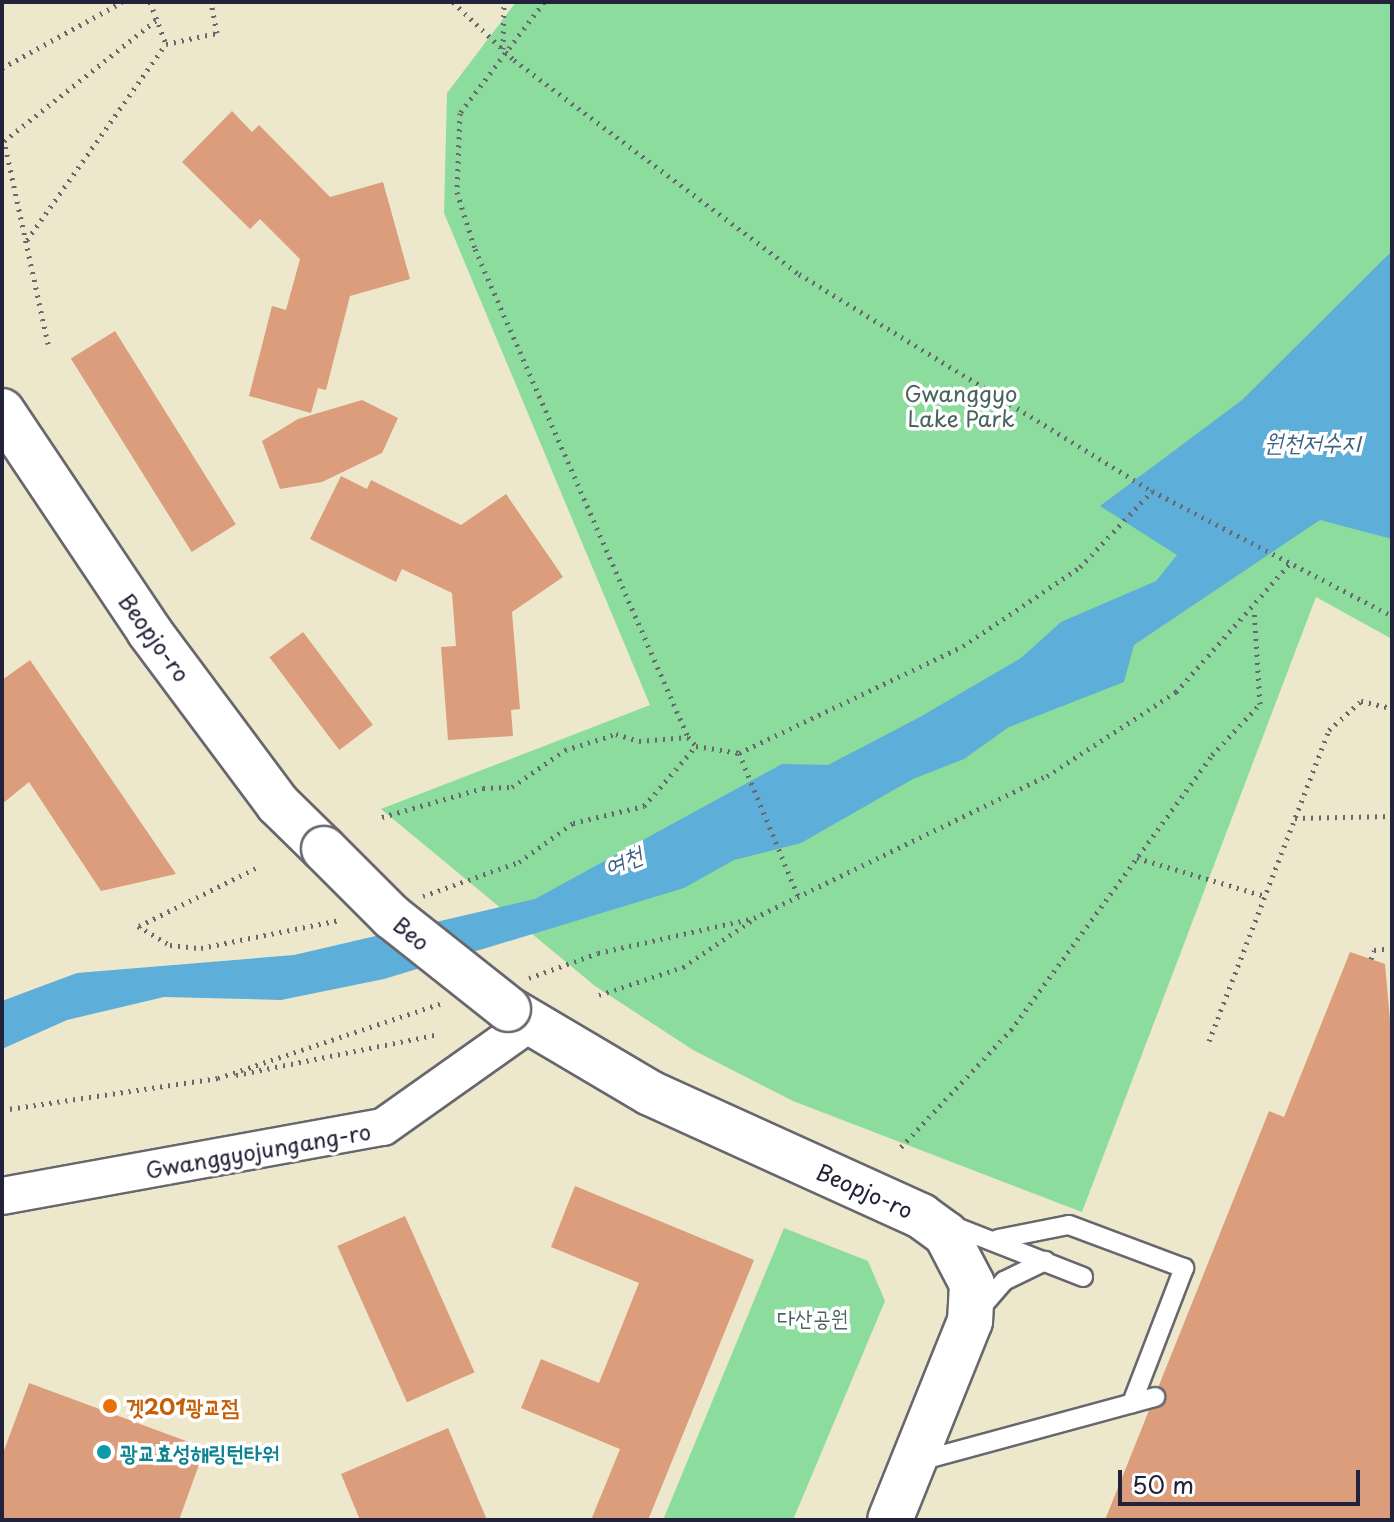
<!DOCTYPE html>
<html>
<head>
<meta charset="utf-8">
<style>
	body { margin:0 }
	#map { position:relative; width:1394px; height:1522px; overflow:hidden; background:#ede8cc; font-family:"Playpen Sans","Poor Story",sans-serif }
	div>[style] { position:absolute }
	[style*='--x'] { left:calc(var(--x)*1px); top:calc(var(--y)*1px); width:calc(var(--w)*1px); rotate:calc(var(--a)*1deg) }
	.green>* { inset:0; background:#8cdd9d }
	.water>* { inset:0; background:#5daed8 }
	.building>* { inset:0; background:#db9d7b; transform-origin:0 0 }
	.path>* { height:5px; margin-top:-2.5px; transform-origin:0; background:repeating-linear-gradient(90deg,#69676e 0 2px,transparent 0 8px) }
	.roads { filter:drop-shadow(2px 0 #69676e) drop-shadow(-2px 0 #69676e) drop-shadow(0 2px #69676e) drop-shadow(0 -2px #69676e) }
	.service>* { height:18px; margin:-9px; padding:0 9px; transform-origin:9px; border-radius:9px; background:#fff }
	.minor>* { height:36px; margin:-18px; padding:0 18px; transform-origin:18px; border-radius:18px; background:#fff }
	.tertiary>* { height:44px; margin:-22px; padding:0 22px; transform-origin:22px; border-radius:22px; background:#fff }
	.bridges { filter:drop-shadow(2px 0 #69676e) drop-shadow(-2px 0 #69676e) drop-shadow(0 2px #69676e) drop-shadow(0 -2px #69676e) }
	.tertiary-bridge>* { height:44px; margin:-22px; padding:0 22px; transform-origin:22px; border-radius:22px; background:#fff }
	.dots>* { width:22px; height:22px; translate:-50% -50%; box-sizing:border-box; border:4px solid #fff; border-radius:50% }
	span { translate:-50% -50%; white-space:nowrap; text-align:center; line-height:1.15; -webkit-text-stroke:7px #fff; paint-order:stroke }
	.park-label { font-size:22px; color:#47635d }
	.street-label { font-size:22px; color:#22223b }
	.food-label { font-size:22px; color:#c56008; font-weight:700 }
	.left { translate:0 -50%; text-align:left }
	.culture-label { font-size:22px; color:#0d838f; font-weight:700 }
	.water-label { font-size:24px; color:#3d6182; font-style:italic }
	.frame { position:absolute; inset:0; border:4px solid #22223b; pointer-events:none }
	.scale { position:absolute; left:1118px; top:1470px; width:242px; height:36px; box-sizing:border-box; border:4px solid #22223b; border-top:0; padding-left:10px; font-size:24px; line-height:28px; white-space:nowrap; color:#22223b; -webkit-text-stroke:6px #fff; paint-order:stroke }
</style>
</head>
<body>
<div id="map">
	<div class="green">
		<i style="clip-path:polygon(516px 2px,1392px 2px,1392px 639px,1316px 597px,1082px 1212px,793px 1101px,693px 1050px,595px 986px,381px 809px,650px 705px,444px 213px,447px 93px)"></i>
		<i style="clip-path:polygon(784px 1228px,868px 1261px,885px 1301px,793px 1520px,663px 1520px)"></i>
	</div>
	<div class="water">
		<i style="clip-path:polygon(1392px 251px,1392px 539px,1320px 520px,1134px 645px,1124px 682px,1009px 727px,964px 759px,913px 779px,801px 843px,734px 860px,684px 888px,384px 979px,281px 1000px,164px 997px,67px 1020px,2px 1049px,2px 1001px,42px 986px,77px 973px,294px 955px,535px 899px,782px 764px,828px 765px,920px 717px,1021px 658px,1061px 622px,1156px 581px,1177px 555px,1100px 506px,1242px 400px)"></i>
	</div>
	<div class="building">
		<i style="clip-path:polygon(232px 111px,252px 132px,259px 125px,330px 197px,383px 182px,410px 279px,350px 296px,326px 390px,318px 388px,311px 413px,249px 396px,272px 306px,286px 310px,300px 259px,260px 219px,250px 229px,182px 162px)"></i>
		<i style="left:115px;top:331px;width:228px;height:52px;rotate:58deg"></i>
		<i style="clip-path:polygon(362px 400px,398px 418px,382px 453px,322px 482px,280px 489px,262px 441px,298px 419px)"></i>
		<i style="clip-path:polygon(341px 476px,367px 489px,371px 480px,461px 525px,506px 494px,563px 577px,512px 612px,520px 709px,511px 710px,513px 736px,448px 740px,441px 647px,456px 646px,452px 593px,402px 569px,396px 582px,310px 539px)"></i>
		<i style="left:303px;top:632px;width:116px;height:42px;rotate:53deg"></i>
		<i style="clip-path:polygon(30px 660px,176px 874px,101px 891px,29px 782px,2px 804px,2px 680px)"></i>
		<i style="clip-path:polygon(1350px 952px,1385px 964px,1392px 1042px,1392px 1520px,1105px 1520px,1269px 1111px,1284px 1117px)"></i>
		<i style="clip-path:polygon(575px 1186px,754px 1260px,648px 1520px,591px 1520px,620px 1449px,521px 1408px,541px 1359px,599px 1383px,639px 1283px,551px 1247px)"></i>
		<i style="left:405px;top:1216px;width:171px;height:74px;rotate:66deg"></i>
		<i style="clip-path:polygon(29px 1383px,205px 1448px,179px 1520px,2px 1520px,2px 1456px)"></i>
		<i style="clip-path:polygon(448px 1428px,487px 1520px,360px 1520px,341px 1474px)"></i>
	</div>
	<div class="path">
		<i style="--x:150;--y:2;--w:45;--a:69.1"></i>
		<i style="--x:166;--y:44;--w:52;--a:-12.2"></i>
		<i style="--x:217;--y:33;--w:32;--a:-101"></i>
		<i style="--x:453;--y:2;--w:84;--a:43.6"></i>
		<i style="--x:514;--y:60;--w:356;--a:36.9"></i>
		<i style="--x:799;--y:274;--w:414;--a:31.6"></i>
		<i style="--x:1152;--y:491;--w:271;--a:27.5"></i>
		<i style="--x:544;--y:2;--w:139;--a:127.1"></i>
		<i style="--x:460;--y:113;--w:79;--a:92.2"></i>
		<i style="--x:457;--y:192;--w:60;--a:72.5"></i>
		<i style="--x:475;--y:249;--w:532;--a:66.42"></i>
		<i style="--x:503;--y:49;--w:47;--a:-88.8"></i>
		<i style="--x:2;--y:68;--w:137;--a:-28.8"></i>
		<i style="--x:27;--y:240;--w:240;--a:-54.7"></i>
		<i style="--x:48;--y:344;--w:208;--a:-102.2"></i>
		<i style="--x:4;--y:141;--w:194;--a:-38.5"></i>
		<i style="--x:739;--y:753;--w:155;--a:67.6"></i>
		<i style="--x:382;--y:817;--w:105;--a:-16"></i>
		<i style="--x:483;--y:788;--w:29;--a:-2"></i>
		<i style="--x:512;--y:787;--w:65;--a:-34.9"></i>
		<i style="--x:565;--y:750;--w:53;--a:-17.4"></i>
		<i style="--x:616;--y:734;--w:24;--a:17"></i>
		<i style="--x:639;--y:741;--w:49;--a:-4.7"></i>
		<i style="--x:688;--y:737;--w:12;--a:48"></i>
		<i style="--x:1295;--y:818;--w:97;--a:-1.2"></i>
		<i style="--x:1137;--y:858;--w:134;--a:16.5"></i>
		<i style="--x:423;--y:896;--w:102;--a:-19.5"></i>
		<i style="--x:519;--y:862;--w:67;--a:-35.8"></i>
		<i style="--x:573;--y:823;--w:73;--a:-13.5"></i>
		<i style="--x:644;--y:806;--w:79;--a:-49.1"></i>
		<i style="--x:696;--y:746;--w:44;--a:9.2"></i>
		<i style="--x:739;--y:753;--w:248;--a:-25.5"></i>
		<i style="--x:963;--y:646;--w:141;--a:-34"></i>
		<i style="--x:1080;--y:567;--w:105;--a:-46.5"></i>
		<i style="--x:138;--y:926;--w:37;--a:31"></i>
		<i style="--x:170;--y:945;--w:31;--a:6"></i>
		<i style="--x:201;--y:948;--w:142;--a:-11.4"></i>
		<i style="--x:139;--y:926;--w:133;--a:-26.4"></i>
		<i style="--x:1371;--y:959;--w:9;--a:-72"></i>
		<i style="--x:1374;--y:950;--w:18;--a:-6"></i>
		<i style="--x:529;--y:978;--w:73;--a:-19.9"></i>
		<i style="--x:598;--y:953;--w:160;--a:-12.6"></i>
		<i style="--x:754;--y:918;--w:326;--a:-25.9"></i>
		<i style="--x:1047;--y:776;--w:154;--a:-33.1"></i>
		<i style="--x:1176;--y:692;--w:174;--a:-48.5"></i>
		<i style="--x:599;--y:995;--w:89;--a:-18.4"></i>
		<i style="--x:683;--y:967;--w:82;--a:-34.1"></i>
		<i style="--x:1209;--y:1041;--w:333;--a:-68.9"></i>
		<i style="--x:1329;--y:730;--w:43;--a:-42.2"></i>
		<i style="--x:1361;--y:701;--w:32;--a:13"></i>
		<i style="--x:236;--y:1075;--w:207;--a:-11.4"></i>
		<i style="--x:218;--y:1078;--w:236;--a:-18.5"></i>
		<i style="--x:2;--y:1110;--w:219;--a:-8.4"></i>
		<i style="--x:901;--y:1147;--w:161;--a:-46.8"></i>
		<i style="--x:1011;--y:1030;--w:341;--a:-53.8"></i>
		<i style="--x:1212;--y:755;--w:70;--a:-46.7"></i>
		<i style="--x:1260;--y:704;--w:95;--a:-93.6"></i>
	</div>
	<div class="roads">
		<div class="service">
			<i style="--x:948;--y:1224;--w:145;--a:21.4"></i>
			<i style="--x:998;--y:1239;--w:72;--a:-11.2"></i>
			<i style="--x:1069;--y:1225;--w:123;--a:20.5"></i>
			<i style="--x:1184;--y:1268;--w:145;--a:111.1"></i>
			<i style="--x:978;--y:1311;--w:40;--a:-49"></i>
			<i style="--x:1004;--y:1281;--w:46;--a:-26"></i>
			<i style="--x:916;--y:1462;--w:248;--a:-15.2"></i>
		</div>
		<div class="minor">
			<i style="--x:2;--y:1196;--w:387;--a:-10.3"></i>
			<i style="--x:383;--y:1127;--w:180;--a:-35.3"></i>
		</div>
		<div class="tertiary">
			<i style="--x:2;--y:411;--w:265;--a:56.2"></i>
			<i style="--x:149;--y:631;--w:216;--a:53.3"></i>
			<i style="--x:278;--y:804;--w:64;--a:44.4"></i>
			<i style="--x:508;--y:1009;--w:165;--a:30.6"></i>
			<i style="--x:650;--y:1093;--w:298;--a:24.4"></i>
			<i style="--x:921;--y:1216;--w:31;--a:36"></i>
			<i style="--x:946;--y:1234;--w:56;--a:62.5"></i>
			<i style="--x:972;--y:1284;--w:37;--a:93"></i>
			<i style="--x:970;--y:1321;--w:214;--a:111.9"></i>
		</div>
	</div>
	<div class="bridges">
		<div class="tertiary-bridge">
			<i style="--x:324;--y:849;--w:96;--a:45"></i>
			<i style="--x:392;--y:917;--w:148;--a:38.4"></i>
		</div>
	</div>
	<div class="dots">
		<i style="left:110px;top:1406px;background:#e8710a"></i>
		<i style="left:104px;top:1452px;background:#0f9aa8"></i>
	</div>
	<div class="park-label">
		<span style="left:961px;top:405px">Gwanggyo<br>Lake Park</span>
		<span style="left:813px;top:1317px">다산공원</span>
	</div>
	<div class="street-label">
		<span style="left:155px;top:637px;rotate:54deg">Beopjo-ro</span>
		<span style="left:412px;top:933px;rotate:39deg">Beo</span>
		<span style="left:258px;top:1150px;rotate:-10deg">Gwanggyojungang-ro</span>
		<span style="left:865px;top:1190px;rotate:24deg">Beopjo-ro</span>
	</div>
	<div class="food-label">
		<span class="left" style="left:126px;top:1406px">겟201광교점</span>
	</div>
	<div class="culture-label">
		<span class="left" style="left:120px;top:1452px">광교효성해링턴타워</span>
	</div>
	<div class="water-label">
		<span style="left:1312px;top:442px">원천저수지</span>
		<span style="left:623px;top:860px;rotate:-22deg">여천</span>
	</div>
	<div class="frame"></div>
	<div class="scale">50 m</div>
</div>
</body>
</html>
